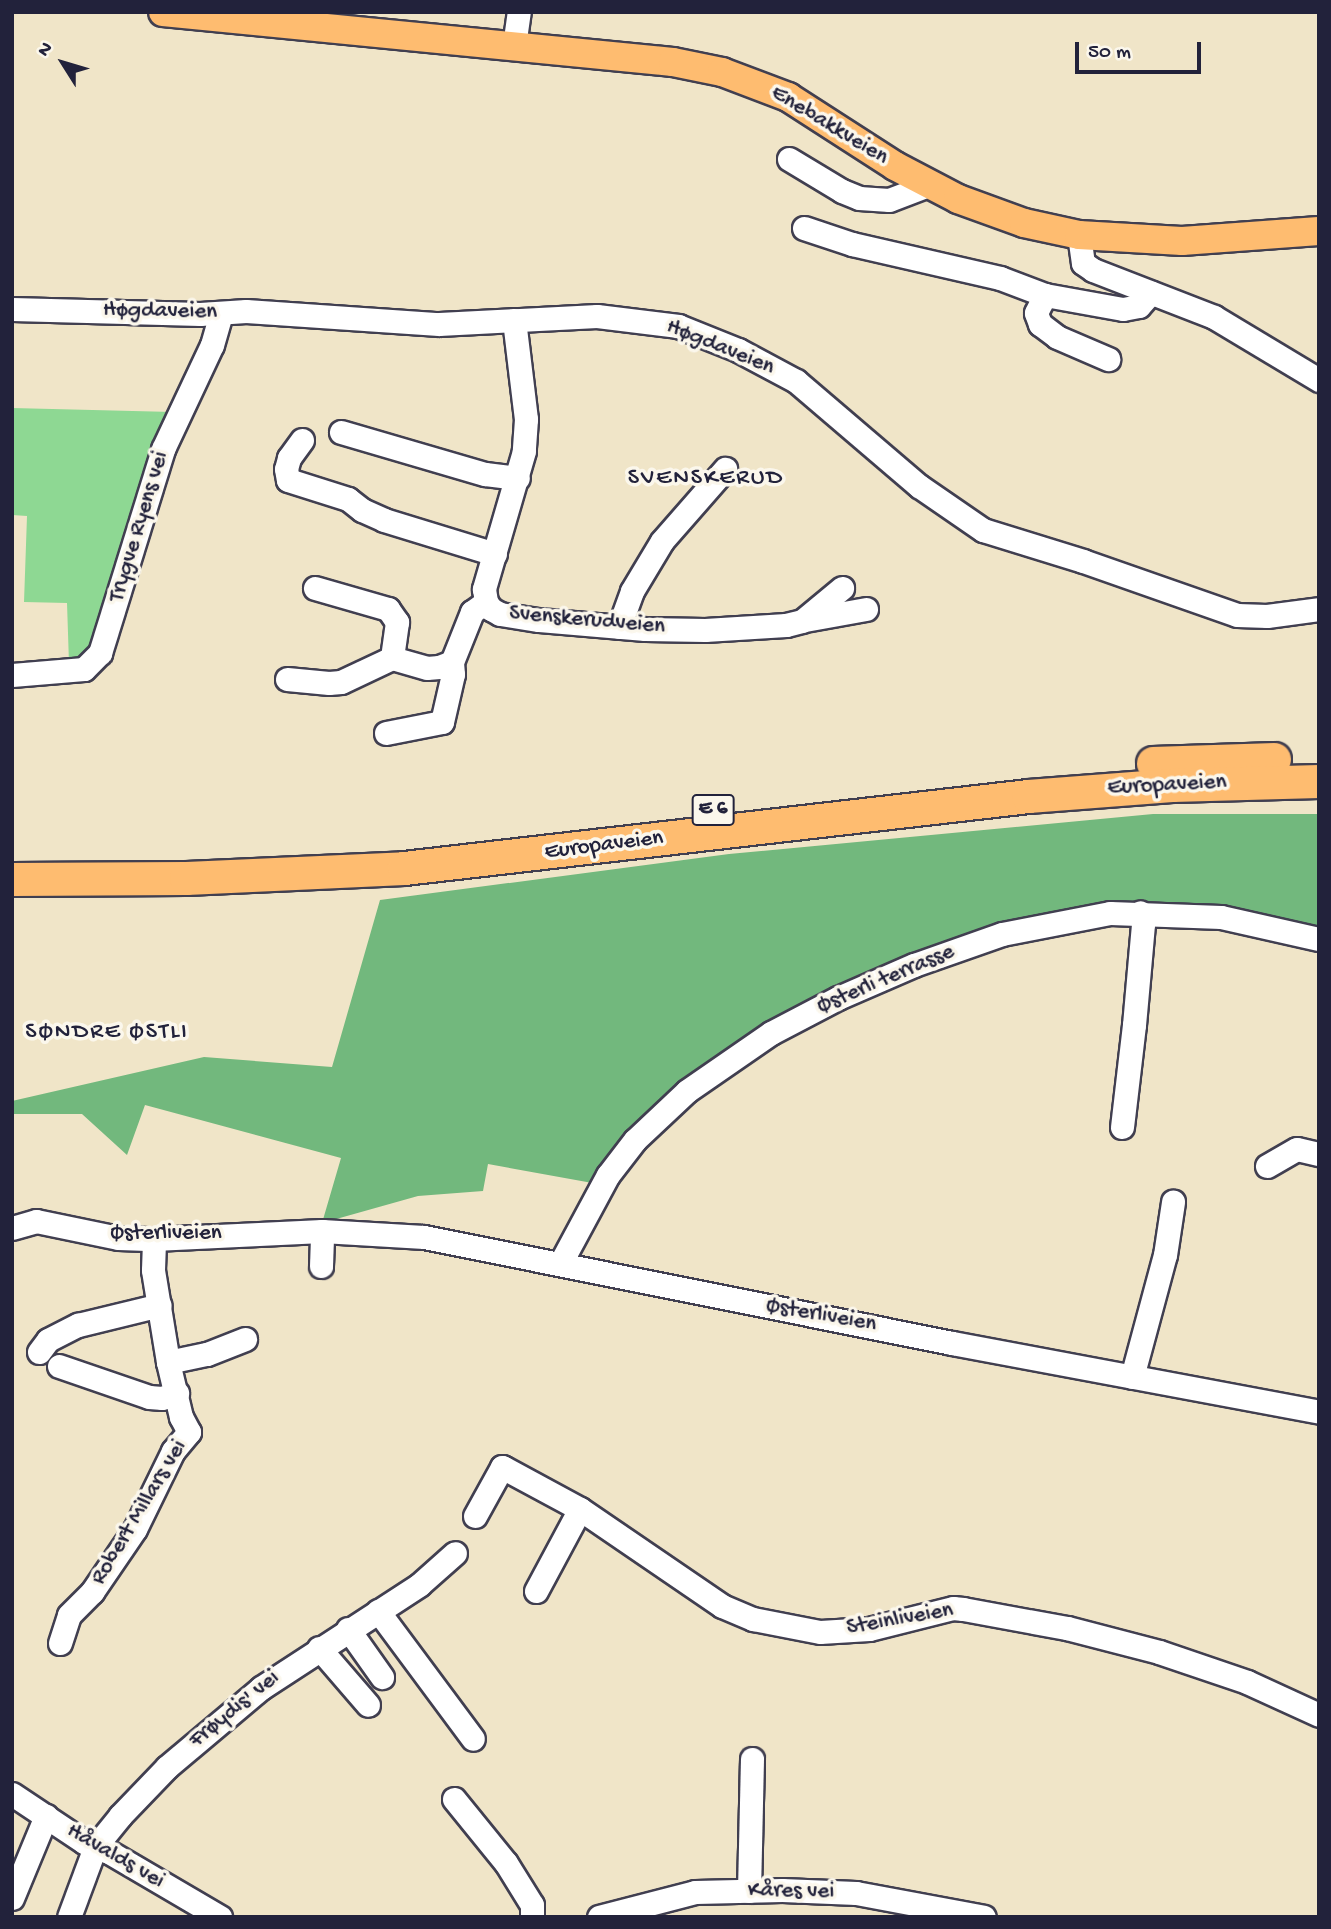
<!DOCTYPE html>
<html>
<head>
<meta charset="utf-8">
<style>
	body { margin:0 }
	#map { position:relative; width:1331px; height:1929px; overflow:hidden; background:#f0e5c8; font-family:"Gochi Hand",sans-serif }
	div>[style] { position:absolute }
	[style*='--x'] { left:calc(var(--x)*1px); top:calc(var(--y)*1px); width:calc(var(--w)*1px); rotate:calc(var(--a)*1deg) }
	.green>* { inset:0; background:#8ed893 }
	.forest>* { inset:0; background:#72b87d }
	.roads { filter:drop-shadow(2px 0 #413f50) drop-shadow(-2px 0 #413f50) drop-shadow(0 2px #413f50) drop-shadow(0 -2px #413f50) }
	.minor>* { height:23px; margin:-11.5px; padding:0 11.5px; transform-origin:11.5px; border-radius:11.5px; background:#fff }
	.major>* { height:28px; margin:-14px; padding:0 14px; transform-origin:14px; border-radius:14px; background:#febc70 }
	.highway>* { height:33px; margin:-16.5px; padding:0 16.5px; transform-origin:16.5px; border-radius:16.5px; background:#febc70 }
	span { translate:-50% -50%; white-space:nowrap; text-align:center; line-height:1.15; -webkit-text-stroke:7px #fbf7ec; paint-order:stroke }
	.shield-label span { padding:2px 5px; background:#fbf7ec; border:2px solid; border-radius:5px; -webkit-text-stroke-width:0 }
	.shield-label { font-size:21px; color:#22223b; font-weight:700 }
	.street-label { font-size:23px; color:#22223b }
	.neighbourhood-label { font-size:24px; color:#22223b; letter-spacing:2px }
	.frame { position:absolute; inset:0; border:14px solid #22223b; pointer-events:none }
	.north { position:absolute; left:28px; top:28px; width:70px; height:70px; -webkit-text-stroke:5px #fbf7ec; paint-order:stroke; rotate:307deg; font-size:19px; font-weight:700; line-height:28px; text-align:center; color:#22223b }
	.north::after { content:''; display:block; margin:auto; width:24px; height:32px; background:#22223b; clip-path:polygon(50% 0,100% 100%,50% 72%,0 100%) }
	.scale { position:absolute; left:1075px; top:42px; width:126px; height:32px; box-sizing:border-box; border:4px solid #22223b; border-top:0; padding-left:9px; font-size:21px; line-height:24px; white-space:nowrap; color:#22223b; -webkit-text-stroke:5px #fbf7ec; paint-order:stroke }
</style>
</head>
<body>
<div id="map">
	<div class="green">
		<i style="clip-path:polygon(12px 408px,173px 412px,87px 657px,69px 664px,67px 603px,24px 602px,27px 516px,12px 515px)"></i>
	</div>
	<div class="forest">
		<i style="clip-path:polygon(1153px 814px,1319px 814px,1319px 938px,1161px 911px,1008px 934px,806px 1018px,707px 1085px,609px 1186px,488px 1164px,483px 1191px,418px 1196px,322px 1223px,341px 1158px,145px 1105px,127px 1155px,82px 1114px,12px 1114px,12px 1101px,204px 1057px,332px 1067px,380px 900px,729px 854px)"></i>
	</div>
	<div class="roads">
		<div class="minor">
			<i style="--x:514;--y:46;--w:34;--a:-82"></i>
			<i style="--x:789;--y:159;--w:62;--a:31.1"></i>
			<i style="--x:842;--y:191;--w:18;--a:22"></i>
			<i style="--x:859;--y:198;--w:30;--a:4"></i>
			<i style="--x:889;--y:200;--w:42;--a:-21"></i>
			<i style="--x:804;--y:228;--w:51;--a:18.4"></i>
			<i style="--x:852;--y:244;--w:152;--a:12.9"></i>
			<i style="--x:1000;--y:278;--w:48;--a:20.7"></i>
			<i style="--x:1045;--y:295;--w:79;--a:10.2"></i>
			<i style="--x:1123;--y:309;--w:16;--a:-11"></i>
			<i style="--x:1139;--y:306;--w:18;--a:-49"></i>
			<i style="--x:1079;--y:235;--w:28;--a:82"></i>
			<i style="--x:1083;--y:263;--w:12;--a:35"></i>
			<i style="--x:1093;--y:270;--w:130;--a:21.2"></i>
			<i style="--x:1214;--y:317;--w:122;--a:31"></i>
			<i style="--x:1045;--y:295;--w:20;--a:117"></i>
			<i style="--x:1036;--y:313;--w:12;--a:70"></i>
			<i style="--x:1040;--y:324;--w:21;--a:37"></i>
			<i style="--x:1057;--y:337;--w:56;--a:23.3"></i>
			<i style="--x:12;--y:309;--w:188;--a:1.5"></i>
			<i style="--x:200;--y:314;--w:46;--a:-3.7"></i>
			<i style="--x:246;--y:311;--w:193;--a:3.9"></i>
			<i style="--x:439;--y:324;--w:158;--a:-2.9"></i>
			<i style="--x:597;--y:316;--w:82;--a:7"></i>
			<i style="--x:678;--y:326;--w:65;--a:21.8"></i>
			<i style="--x:738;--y:350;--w:66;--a:28.1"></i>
			<i style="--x:796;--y:381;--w:162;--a:40.5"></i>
			<i style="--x:919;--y:486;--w:78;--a:34.5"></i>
			<i style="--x:983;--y:530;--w:105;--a:17.2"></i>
			<i style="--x:1083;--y:561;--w:163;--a:19.3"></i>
			<i style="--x:1237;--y:615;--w:30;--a:2"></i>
			<i style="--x:1267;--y:616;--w:52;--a:-7.7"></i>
			<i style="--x:514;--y:320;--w:100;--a:83.1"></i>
			<i style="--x:526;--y:419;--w:32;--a:94"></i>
			<i style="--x:524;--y:451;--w:144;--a:106.2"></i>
			<i style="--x:484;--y:589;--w:13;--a:81"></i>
			<i style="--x:486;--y:602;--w:9;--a:54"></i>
			<i style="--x:491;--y:609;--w:10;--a:29"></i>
			<i style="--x:500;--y:614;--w:39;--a:9"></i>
			<i style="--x:539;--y:620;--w:106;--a:4.9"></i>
			<i style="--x:645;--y:629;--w:60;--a:1"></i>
			<i style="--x:705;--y:630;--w:81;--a:-3.5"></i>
			<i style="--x:786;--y:625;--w:16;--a:-14"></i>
			<i style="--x:802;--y:621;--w:52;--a:-39.5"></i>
			<i style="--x:341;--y:432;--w:150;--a:16.3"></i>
			<i style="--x:485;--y:474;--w:33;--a:7"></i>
			<i style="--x:302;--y:440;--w:22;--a:126"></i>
			<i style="--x:289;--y:458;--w:11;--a:105"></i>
			<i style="--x:286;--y:469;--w:11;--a:80"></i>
			<i style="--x:288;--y:480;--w:63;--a:17.6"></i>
			<i style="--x:348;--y:499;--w:18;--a:38"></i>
			<i style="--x:362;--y:510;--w:24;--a:24"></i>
			<i style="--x:384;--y:520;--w:116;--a:17"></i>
			<i style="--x:315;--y:588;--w:76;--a:16"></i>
			<i style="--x:388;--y:609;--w:16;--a:55"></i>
			<i style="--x:397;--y:622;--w:36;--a:98"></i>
			<i style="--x:805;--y:620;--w:62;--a:-10.2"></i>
			<i style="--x:619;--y:627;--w:38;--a:-70"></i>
			<i style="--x:632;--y:591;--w:58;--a:-59"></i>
			<i style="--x:662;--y:541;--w:96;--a:-48.8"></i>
			<i style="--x:12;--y:675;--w:72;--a:-4.8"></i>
			<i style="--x:84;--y:669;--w:23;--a:-45"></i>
			<i style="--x:100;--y:653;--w:214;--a:-72.8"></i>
			<i style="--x:163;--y:449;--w:115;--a:-64.8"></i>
			<i style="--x:212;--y:345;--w:33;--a:-74"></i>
			<i style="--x:287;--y:679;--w:42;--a:5.4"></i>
			<i style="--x:329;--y:683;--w:12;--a:-5"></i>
			<i style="--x:341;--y:682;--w:56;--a:-25.2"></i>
			<i style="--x:392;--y:658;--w:36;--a:16"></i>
			<i style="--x:427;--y:668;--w:12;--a:-5"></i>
			<i style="--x:439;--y:667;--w:14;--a:-21"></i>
			<i style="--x:452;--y:662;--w:54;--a:-68.2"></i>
			<i style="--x:472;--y:612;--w:17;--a:-36"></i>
			<i style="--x:386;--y:733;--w:57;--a:-11.1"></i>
			<i style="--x:442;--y:722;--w:49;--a:-77.1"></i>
			<i style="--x:453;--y:674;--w:12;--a:-95"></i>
			<i style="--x:1122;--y:1127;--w:103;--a:-83.3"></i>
			<i style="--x:1134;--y:1025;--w:101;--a:-84.9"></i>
			<i style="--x:1143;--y:924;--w:12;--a:-104"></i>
			<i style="--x:1267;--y:1166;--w:34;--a:-30"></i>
			<i style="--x:1297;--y:1149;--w:23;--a:13"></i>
			<i style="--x:12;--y:1228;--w:25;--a:-16"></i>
			<i style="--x:36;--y:1221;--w:84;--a:11.7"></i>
			<i style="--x:118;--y:1238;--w:36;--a:2"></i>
			<i style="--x:154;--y:1239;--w:168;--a:-2.7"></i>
			<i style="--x:322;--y:1231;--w:102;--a:3.4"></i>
			<i style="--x:424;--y:1237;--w:539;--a:11.35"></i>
			<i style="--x:952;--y:1343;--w:373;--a:10.6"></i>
			<i style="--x:560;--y:1264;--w:101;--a:-61.7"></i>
			<i style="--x:608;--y:1175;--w:44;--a:-52.4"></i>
			<i style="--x:635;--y:1140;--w:71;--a:-43.3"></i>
			<i style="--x:687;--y:1091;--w:102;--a:-34.6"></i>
			<i style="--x:771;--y:1033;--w:76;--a:-27.6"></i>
			<i style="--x:838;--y:998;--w:83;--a:-23.5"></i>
			<i style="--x:914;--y:965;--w:93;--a:-19.4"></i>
			<i style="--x:1002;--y:934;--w:110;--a:-11"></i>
			<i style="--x:1110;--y:913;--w:111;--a:2.1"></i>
			<i style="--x:1221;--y:917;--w:100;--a:12.7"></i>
			<i style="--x:321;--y:1266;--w:35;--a:-88"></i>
			<i style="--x:39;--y:1352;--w:15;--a:-53"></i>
			<i style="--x:48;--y:1340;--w:34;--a:-27"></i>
			<i style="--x:78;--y:1325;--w:84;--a:-13.7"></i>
			<i style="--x:168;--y:1362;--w:40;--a:-12"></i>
			<i style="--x:207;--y:1354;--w:41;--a:-21.5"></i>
			<i style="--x:59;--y:1366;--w:95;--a:19"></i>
			<i style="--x:149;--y:1397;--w:13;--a:4"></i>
			<i style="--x:162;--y:1398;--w:16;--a:-18"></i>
			<i style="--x:1132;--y:1377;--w:126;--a:-74.9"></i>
			<i style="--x:1165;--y:1255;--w:54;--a:-81.4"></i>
			<i style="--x:475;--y:1516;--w:56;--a:-61.1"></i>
			<i style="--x:502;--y:1467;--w:2;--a:27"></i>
			<i style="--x:504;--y:1468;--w:86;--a:28.3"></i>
			<i style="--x:580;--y:1509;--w:172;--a:34.3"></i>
			<i style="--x:722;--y:1606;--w:34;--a:23"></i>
			<i style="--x:753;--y:1619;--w:68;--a:11"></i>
			<i style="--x:820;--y:1632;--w:49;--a:-3.5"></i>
			<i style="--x:869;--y:1629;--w:87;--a:-14"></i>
			<i style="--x:953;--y:1608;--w:10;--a:6"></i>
			<i style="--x:963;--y:1609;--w:106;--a:10.4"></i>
			<i style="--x:1067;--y:1628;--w:95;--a:14.6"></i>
			<i style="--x:1159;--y:1652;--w:93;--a:18.8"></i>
			<i style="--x:1247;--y:1682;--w:79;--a:24.6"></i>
			<i style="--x:536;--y:1591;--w:93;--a:-61.8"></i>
			<i style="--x:378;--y:1611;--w:159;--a:53.4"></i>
			<i style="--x:348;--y:1629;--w:59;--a:54.7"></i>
			<i style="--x:60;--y:1643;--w:29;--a:-72"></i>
			<i style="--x:69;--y:1615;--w:33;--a:-45"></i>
			<i style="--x:92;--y:1592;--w:76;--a:-55.7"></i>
			<i style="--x:135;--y:1529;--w:87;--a:-64"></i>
			<i style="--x:173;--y:1451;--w:25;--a:-50"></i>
			<i style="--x:189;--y:1432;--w:17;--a:-118"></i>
			<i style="--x:181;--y:1417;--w:57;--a:-103.3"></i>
			<i style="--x:168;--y:1362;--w:93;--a:-99.3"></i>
			<i style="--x:153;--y:1270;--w:31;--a:-88"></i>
			<i style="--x:319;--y:1648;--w:75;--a:49.3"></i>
			<i style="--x:12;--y:1794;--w:87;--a:33.7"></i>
			<i style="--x:84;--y:1842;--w:27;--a:22"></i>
			<i style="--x:109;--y:1852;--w:129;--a:30.4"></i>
			<i style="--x:454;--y:1799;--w:82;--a:50.9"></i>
			<i style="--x:506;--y:1863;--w:49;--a:58.2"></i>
			<i style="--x:532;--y:1905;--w:12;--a:90"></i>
			<i style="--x:749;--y:1891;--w:132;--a:-88.7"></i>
			<i style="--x:12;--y:1898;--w:89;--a:-67.5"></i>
			<i style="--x:69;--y:1917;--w:75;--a:-69.6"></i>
			<i style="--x:95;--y:1847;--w:40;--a:-51"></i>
			<i style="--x:120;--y:1816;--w:68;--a:-46.2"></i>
			<i style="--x:167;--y:1767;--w:123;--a:-40"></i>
			<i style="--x:261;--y:1688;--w:189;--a:-33.1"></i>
			<i style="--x:419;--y:1585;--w:48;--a:-41.6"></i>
			<i style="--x:599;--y:1917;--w:99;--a:-14.6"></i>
			<i style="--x:695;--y:1892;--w:87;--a:-1.3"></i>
			<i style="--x:782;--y:1890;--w:74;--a:2.3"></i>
			<i style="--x:856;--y:1893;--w:130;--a:10.6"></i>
		</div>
		<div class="major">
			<i style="--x:163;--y:12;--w:512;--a:5.6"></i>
			<i style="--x:673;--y:62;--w:50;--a:11.5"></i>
			<i style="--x:722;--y:72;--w:71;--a:20.7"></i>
			<i style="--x:788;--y:97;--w:127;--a:32.8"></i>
			<i style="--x:895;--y:166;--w:71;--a:27.6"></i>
			<i style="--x:958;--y:199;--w:70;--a:20"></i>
			<i style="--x:1024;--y:223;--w:56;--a:12.3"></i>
			<i style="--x:1079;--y:235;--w:103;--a:3.3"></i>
			<i style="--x:1182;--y:241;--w:137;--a:-4.2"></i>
		</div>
		<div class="highway">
			<i style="--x:1153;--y:763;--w:121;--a:-1.9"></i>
			<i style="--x:12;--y:879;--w:174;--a:-0.3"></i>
			<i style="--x:186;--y:878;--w:218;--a:-2.6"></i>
			<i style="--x:404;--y:868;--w:628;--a:-6.58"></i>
			<i style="--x:1028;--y:796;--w:144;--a:-4.4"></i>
			<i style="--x:1172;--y:785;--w:147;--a:-1.6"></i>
		</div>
	</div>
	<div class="shield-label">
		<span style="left:713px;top:810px">E 6</span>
	</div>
	<div class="street-label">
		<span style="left:829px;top:126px;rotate:31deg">Enebakkveien</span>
		<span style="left:160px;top:312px;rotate:1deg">Høgdaveien</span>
		<span style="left:720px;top:348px;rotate:22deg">Høgdaveien</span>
		<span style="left:140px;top:527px;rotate:-73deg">Trygve Ryens vei</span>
		<span style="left:587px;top:621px;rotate:5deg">Svenskerudveien</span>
		<span style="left:1167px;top:786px;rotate:-3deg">Europaveien</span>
		<span style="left:604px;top:846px;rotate:-7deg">Europaveien</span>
		<span style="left:886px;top:980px;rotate:-23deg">Østerli terrasse</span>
		<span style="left:166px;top:1234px">Østerliveien</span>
		<span style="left:821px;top:1316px;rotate:10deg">Østerliveien</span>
		<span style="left:140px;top:1513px;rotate:-59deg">Robert Millars vei</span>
		<span style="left:900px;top:1620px;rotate:-10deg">Steinliveien</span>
		<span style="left:235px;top:1710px;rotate:-39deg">Frøydis' vei</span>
		<span style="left:115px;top:1857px;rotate:30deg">Håvalds vei</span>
		<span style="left:791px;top:1892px;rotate:1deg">Kåres vei</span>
	</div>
	<div class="neighbourhood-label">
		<span style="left:706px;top:479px">SVENSKERUD</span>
		<span style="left:107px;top:1033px">SØNDRE ØSTLI</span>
	</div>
	<div class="frame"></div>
	<div class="north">N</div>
	<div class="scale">50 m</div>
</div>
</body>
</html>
